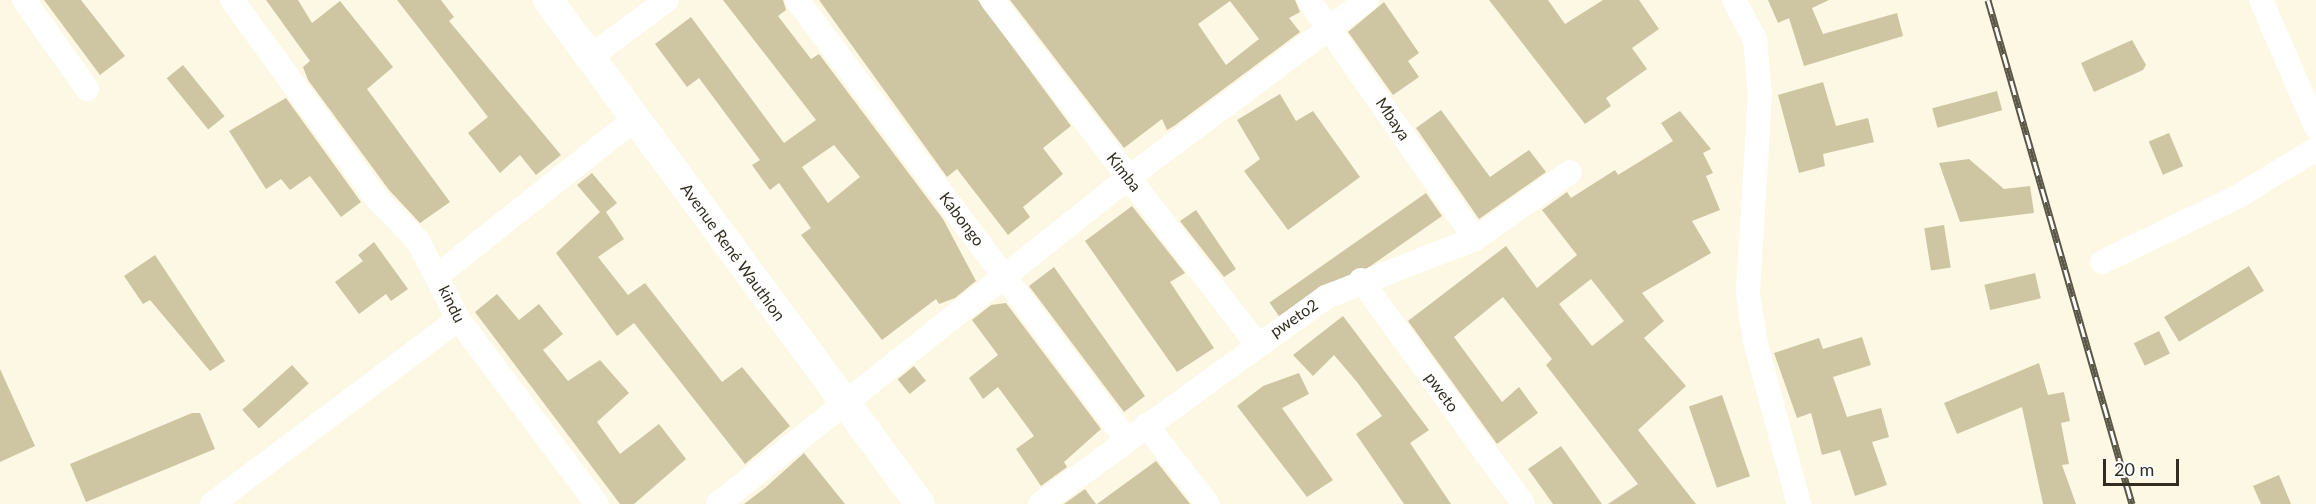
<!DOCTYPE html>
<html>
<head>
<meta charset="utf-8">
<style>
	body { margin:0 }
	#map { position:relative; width:2316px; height:504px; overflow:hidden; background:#fdf8e3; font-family:Lato,sans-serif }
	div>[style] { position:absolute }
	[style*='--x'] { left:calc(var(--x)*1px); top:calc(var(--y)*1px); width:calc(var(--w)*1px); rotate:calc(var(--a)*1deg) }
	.building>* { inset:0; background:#cec5a3; transform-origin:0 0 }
	.minor>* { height:24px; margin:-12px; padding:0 12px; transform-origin:12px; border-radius:12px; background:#fff }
	.tertiary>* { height:30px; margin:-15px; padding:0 15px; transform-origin:15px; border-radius:15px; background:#fff }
	.rail>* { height:7px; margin-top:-3.5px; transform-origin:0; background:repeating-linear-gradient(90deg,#fff 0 14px,#5a5748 0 28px); box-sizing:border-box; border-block:2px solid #5a5748 }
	span { translate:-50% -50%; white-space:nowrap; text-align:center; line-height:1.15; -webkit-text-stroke:4.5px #fff; paint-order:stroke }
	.street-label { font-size:16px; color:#312e21 }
	.scale { position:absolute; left:2103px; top:459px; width:76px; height:27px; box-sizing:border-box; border:3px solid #312e21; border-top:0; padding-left:8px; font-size:18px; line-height:21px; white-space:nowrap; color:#312e21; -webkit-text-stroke:4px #fff; paint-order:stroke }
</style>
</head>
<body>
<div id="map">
	<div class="building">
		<i style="clip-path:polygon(44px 0,81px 0,125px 56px,100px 75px)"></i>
		<i style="clip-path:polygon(266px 0,298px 0,312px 23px,340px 1px,393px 67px,367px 89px,450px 202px,420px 223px,389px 190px,308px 80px,303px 67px,310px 61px)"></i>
		<i style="clip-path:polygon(397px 0,441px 0,454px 17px,449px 21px,561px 155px,536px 175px,520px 155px,500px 173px,468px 133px,488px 117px)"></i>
		<i style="clip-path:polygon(evenodd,723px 0,783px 0,786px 10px,778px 16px,811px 59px,819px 54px,943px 219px,976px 281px,955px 298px,939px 304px,936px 299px,882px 340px,801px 235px,811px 228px,779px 183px,770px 190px,752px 165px,760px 160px,699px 78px,687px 87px,655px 44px,691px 17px,784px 143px,816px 120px,723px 0,834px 145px,860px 177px,828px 203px,802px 167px,834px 145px)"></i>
		<i style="clip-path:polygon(819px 0,978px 0,1071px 126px,1043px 148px,1063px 174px,1023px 207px,1030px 217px,1008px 235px,957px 169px,947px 177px)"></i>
		<i style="clip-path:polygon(evenodd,1010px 0,1295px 0,1300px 12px,1289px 18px,1300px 32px,1174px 126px,1167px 130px,1162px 119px,1124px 148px,1010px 0,1230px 1px,1259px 39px,1226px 65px,1198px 24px,1230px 1px)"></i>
		<i style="clip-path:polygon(1489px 0,1548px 0,1565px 24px,1603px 0,1639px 0,1659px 29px,1632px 48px,1647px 69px,1606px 98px,1611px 106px,1585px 124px)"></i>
		<i style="clip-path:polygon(1768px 0,1829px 0,1812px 8px,1823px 34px,1897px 13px,1903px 36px,1804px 66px,1789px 18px,1778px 23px)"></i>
		<i style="clip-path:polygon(1384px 2px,1419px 53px,1408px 61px,1419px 77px,1393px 95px,1348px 32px)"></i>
		<i style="clip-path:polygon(2132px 40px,2146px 65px,2143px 70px,2094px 92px,2081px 63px)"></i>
		<i style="left:183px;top:65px;width:66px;height:21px;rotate:51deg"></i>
		<i style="clip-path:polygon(1823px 82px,1836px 126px,1868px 118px,1874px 142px,1823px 154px,1825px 166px,1799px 173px,1778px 95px)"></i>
		<i style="left:1997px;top:91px;width:20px;height:67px;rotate:75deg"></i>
		<i style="clip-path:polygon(1280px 94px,1296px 121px,1313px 111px,1360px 177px,1288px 230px,1244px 171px,1260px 159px,1237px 120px)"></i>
		<i style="clip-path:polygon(286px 98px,361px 202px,341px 217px,310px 176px,290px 190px,281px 179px,266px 189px,229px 131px)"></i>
		<i style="clip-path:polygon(1441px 110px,1490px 177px,1529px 150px,1546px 172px,1479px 219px,1416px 128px)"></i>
		<i style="clip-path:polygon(evenodd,1680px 111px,1711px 149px,1703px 153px,1713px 173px,1706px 176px,1720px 210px,1692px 221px,1711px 253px,1642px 293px,1664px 321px,1644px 338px,1686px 386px,1638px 430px,1696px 504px,1608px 504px,1638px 484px,1546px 365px,1552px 359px,1503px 297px,1454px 337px,1502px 402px,1519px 387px,1538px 413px,1497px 444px,1408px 321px,1506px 246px,1537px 288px,1577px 255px,1542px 210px,1567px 192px,1571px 198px,1615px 170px,1618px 175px,1673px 141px,1661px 123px,1680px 111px,1591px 279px,1624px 321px,1592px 346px,1559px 304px,1591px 279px)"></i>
		<i style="left:2169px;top:133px;width:36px;height:22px;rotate:67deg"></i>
		<i style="clip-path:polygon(1969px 159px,2004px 189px,2030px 186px,2034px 213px,1960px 222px,1939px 163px)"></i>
		<i style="clip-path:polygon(592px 173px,617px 203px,606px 212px,624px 239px,598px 257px,628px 295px,645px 283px,722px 382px,742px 367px,790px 426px,745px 464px,634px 323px,617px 336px,556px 253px,600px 212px,577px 185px)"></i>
		<i style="left:1426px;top:193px;width:28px;height:191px;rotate:55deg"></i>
		<i style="clip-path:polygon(1132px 206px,1185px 273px,1170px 282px,1214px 348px,1177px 372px,1085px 241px)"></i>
		<i style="clip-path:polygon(1196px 210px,1236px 269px,1224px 277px,1180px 221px)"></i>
		<i style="left:1944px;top:225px;width:43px;height:20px;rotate:81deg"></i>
		<i style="clip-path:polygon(374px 242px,408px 289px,391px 301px,386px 294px,359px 314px,335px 282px,363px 261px,358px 255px)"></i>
		<i style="clip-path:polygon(155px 255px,225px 361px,210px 371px,150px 300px,143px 304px,124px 276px)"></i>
		<i style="left:2249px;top:266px;width:29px;height:99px;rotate:59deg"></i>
		<i style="clip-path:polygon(1054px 267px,1145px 396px,1124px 412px,1029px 286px)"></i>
		<i style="left:2035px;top:273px;width:26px;height:52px;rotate:77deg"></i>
		<i style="clip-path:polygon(497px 294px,519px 320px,539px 304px,563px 334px,543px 350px,568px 381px,600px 360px,629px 393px,597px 422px,620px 454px,659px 424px,686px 459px,634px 504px,620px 504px,475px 312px)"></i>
		<i style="clip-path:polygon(1006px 303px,1101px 429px,1064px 462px,1067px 467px,1041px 486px,1016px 449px,1034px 436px,998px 387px,983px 399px,969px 378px,998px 355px,972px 320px,991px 305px)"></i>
		<i style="clip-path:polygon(1343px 316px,1429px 430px,1410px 443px,1451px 504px,1404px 504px,1356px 434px,1382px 416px,1357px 382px,1334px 355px,1313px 376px,1293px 355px)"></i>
		<i style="left:2159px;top:331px;width:25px;height:28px;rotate:64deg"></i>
		<i style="clip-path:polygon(1862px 337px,1871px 365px,1833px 377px,1847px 417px,1881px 408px,1889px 437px,1872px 442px,1887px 485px,1855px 496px,1840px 450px,1822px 455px,1811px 413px,1797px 418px,1774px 353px,1819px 338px,1823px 349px)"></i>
		<i style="clip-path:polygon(2039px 363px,2048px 395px,2064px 392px,2070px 421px,2061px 423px,2069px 464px,2062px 465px,2076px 504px,2043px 504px,2022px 407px,1957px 434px,1944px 403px)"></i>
		<i style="left:292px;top:365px;width:25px;height:67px;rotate:48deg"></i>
		<i style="left:914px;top:366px;width:19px;height:21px;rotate:51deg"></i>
		<i style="clip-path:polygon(0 369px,35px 446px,0 462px)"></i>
		<i style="clip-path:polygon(1299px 373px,1309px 394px,1282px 408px,1333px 480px,1307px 497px,1237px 406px,1263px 386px)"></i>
		<i style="left:1722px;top:395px;width:86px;height:35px;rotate:71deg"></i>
		<i style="clip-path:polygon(192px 413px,200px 413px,215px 449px,86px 502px,70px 464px)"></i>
		<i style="clip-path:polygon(1561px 446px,1602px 504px,1553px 504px,1528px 469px)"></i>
		<i style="clip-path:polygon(804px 453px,845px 504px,744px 504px,765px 488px)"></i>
		<i style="clip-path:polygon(1156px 461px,1190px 504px,1097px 504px)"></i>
		<i style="clip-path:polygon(2279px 475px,2291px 504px,2261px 504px,2253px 486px)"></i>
		<i style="clip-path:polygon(1085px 489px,1096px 504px,1064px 504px)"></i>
	</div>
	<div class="minor">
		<i style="--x:24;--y:0;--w:109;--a:54.7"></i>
		<i style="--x:232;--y:0;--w:246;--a:53.9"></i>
		<i style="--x:377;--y:199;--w:59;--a:45.7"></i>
		<i style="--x:418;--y:241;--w:88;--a:62.9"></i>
		<i style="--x:458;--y:319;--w:231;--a:53.1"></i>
		<i style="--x:797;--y:0;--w:549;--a:53.15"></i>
		<i style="--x:992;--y:0;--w:434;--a:52.4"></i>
		<i style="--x:1309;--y:0;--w:291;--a:55.2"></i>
		<i style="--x:1734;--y:0;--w:44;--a:61.7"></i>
		<i style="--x:1755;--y:39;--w:56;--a:84.9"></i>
		<i style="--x:1760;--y:95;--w:198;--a:93.5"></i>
		<i style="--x:1748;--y:293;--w:49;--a:81.7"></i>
		<i style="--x:1755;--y:341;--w:169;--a:74.9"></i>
		<i style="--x:2261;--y:0;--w:138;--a:66.6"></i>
		<i style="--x:590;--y:57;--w:96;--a:-36.5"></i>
		<i style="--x:2102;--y:262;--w:150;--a:-25.7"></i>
		<i style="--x:2237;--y:197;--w:92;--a:-31.3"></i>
		<i style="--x:438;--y:275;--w:251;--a:-38.4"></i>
		<i style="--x:1361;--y:280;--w:276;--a:54.1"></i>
		<i style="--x:1146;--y:425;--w:100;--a:51.9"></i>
		<i style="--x:212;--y:504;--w:308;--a:-36.9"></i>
		<i style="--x:718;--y:504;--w:524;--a:-38.49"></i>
		<i style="--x:1128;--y:178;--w:298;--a:-36.7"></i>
		<i style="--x:1040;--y:504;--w:353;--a:-35.9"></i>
		<i style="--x:1326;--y:297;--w:160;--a:-21.3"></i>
		<i style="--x:1475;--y:239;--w:116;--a:-35.2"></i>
	</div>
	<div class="tertiary">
		<i style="--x:548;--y:0;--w:626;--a:53.57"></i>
	</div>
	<div class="rail">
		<i style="--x:1988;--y:0;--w:524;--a:74.05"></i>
	</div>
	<div class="street-label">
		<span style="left:1393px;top:119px;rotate:56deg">Mbaya</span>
		<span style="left:1124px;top:172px;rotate:52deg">Kimba</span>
		<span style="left:962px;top:219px;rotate:53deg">Kabongo</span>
		<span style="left:733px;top:252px;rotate:54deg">Avenue René Wauthion</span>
		<span style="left:452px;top:304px;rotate:63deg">kindu</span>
		<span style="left:1294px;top:318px;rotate:-34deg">pweto2</span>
		<span style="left:1442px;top:392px;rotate:54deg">pweto</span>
	</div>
	<div class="scale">20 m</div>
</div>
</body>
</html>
